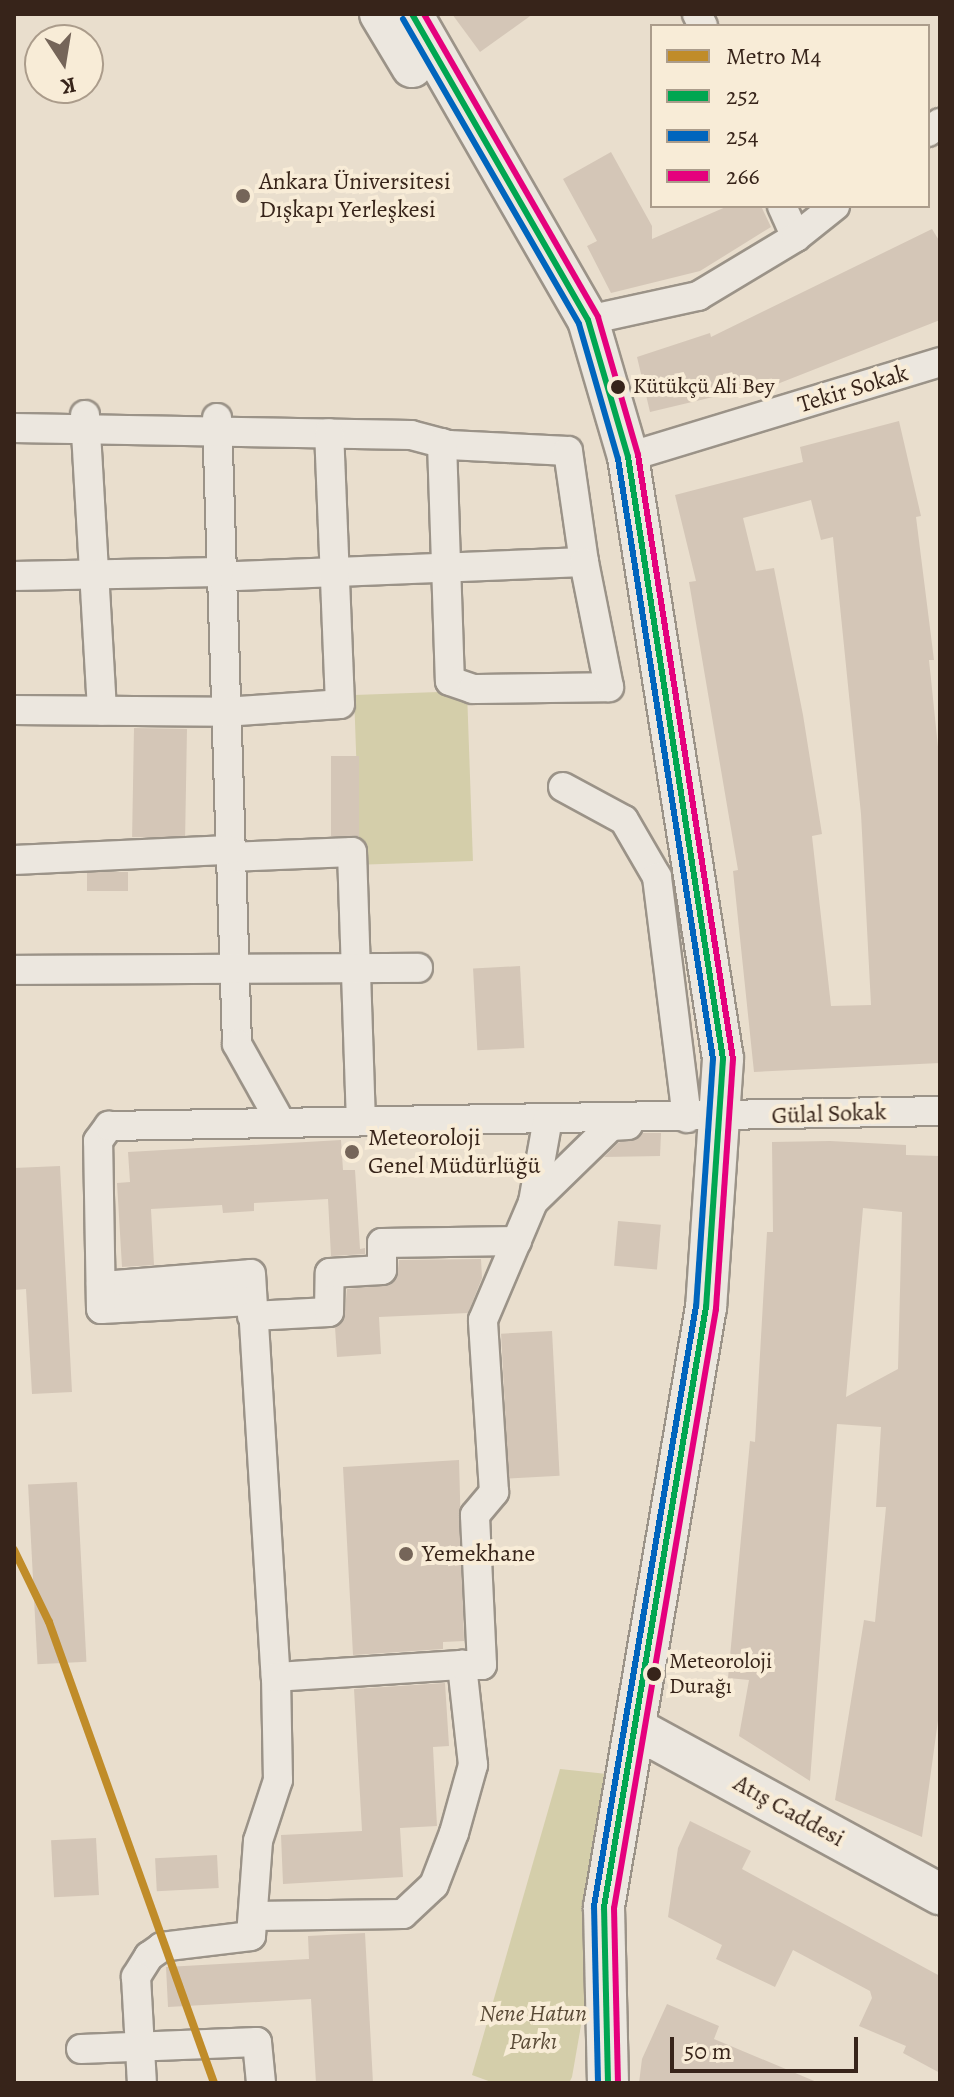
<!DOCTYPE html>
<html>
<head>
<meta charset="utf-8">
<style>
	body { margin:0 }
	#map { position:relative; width:954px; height:2097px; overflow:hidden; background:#e9decd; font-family:Alegreya,serif }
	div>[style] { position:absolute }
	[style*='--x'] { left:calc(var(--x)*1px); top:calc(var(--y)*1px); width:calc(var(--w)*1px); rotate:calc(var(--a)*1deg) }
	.green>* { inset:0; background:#d4ceaa; transform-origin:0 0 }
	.building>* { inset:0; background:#d4c6b7; transform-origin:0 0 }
	.roads { filter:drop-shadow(2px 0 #9b9388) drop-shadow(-2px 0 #9b9388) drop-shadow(0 2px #9b9388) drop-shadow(0 -2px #9b9388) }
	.street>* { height:28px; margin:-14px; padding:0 14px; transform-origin:14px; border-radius:14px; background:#ece7df }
	.secondary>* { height:40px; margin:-20px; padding:0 20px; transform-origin:20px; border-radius:20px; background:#ece7df }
	.bus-1>* { height:6px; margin:-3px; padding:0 3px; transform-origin:3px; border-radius:3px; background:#00a651 }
	.bus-2>* { height:6px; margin:-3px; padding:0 3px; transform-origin:3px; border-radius:3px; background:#0065bd }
	.bus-3>* { height:6px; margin:-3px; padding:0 3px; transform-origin:3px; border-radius:3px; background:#e5007d }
	.metro-1>* { height:8px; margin:-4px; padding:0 4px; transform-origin:4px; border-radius:4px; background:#c08c29 }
	.dots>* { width:22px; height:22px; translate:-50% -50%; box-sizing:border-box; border:4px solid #f8ecd7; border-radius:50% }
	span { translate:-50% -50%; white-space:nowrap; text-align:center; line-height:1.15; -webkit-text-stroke:8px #f8ecd7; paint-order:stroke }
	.bus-label { font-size:22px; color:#37241a }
	.left { translate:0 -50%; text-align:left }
	.poi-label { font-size:24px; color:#37241a }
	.street-label { font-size:24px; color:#37241a }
	.park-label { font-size:24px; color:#5a4b37; font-style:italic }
	.frame { position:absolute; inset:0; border:16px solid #37241a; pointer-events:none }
	.legend { position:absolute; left:650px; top:24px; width:280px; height:184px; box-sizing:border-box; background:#f8ecd7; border:2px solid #ab9c8b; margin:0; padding:10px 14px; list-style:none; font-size:24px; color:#37241a }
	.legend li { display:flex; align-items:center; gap:16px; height:40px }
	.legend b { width:40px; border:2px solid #ab9c8b }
	.north { position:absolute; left:24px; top:24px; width:80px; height:80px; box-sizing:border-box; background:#f8ecd7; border:2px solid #ab9c8b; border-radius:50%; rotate:168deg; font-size:22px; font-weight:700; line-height:32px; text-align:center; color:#37241a }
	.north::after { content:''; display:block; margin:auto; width:28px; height:36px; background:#756559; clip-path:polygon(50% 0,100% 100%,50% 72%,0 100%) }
	.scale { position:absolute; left:670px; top:2037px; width:188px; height:36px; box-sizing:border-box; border:4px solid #37241a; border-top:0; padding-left:10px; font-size:24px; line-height:28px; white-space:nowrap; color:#37241a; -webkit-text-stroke:6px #f8ecd7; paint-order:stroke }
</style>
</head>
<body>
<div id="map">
	<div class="green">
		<i style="left:467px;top:691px;width:170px;height:113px;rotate:88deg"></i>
		<i style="clip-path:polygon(560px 1769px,607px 1774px,587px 1991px,572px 2077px,569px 2083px,494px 2083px,472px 2075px)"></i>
	</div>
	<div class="building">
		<i style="clip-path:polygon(452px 14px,533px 14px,480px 52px)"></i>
		<i style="clip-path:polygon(611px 152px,652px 226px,652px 239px,728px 206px,761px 206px,771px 227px,700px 271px,611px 293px,587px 246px,597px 241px,563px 179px)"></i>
		<i style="clip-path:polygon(932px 229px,940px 242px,940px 320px,757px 392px,755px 387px,650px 412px,637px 357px,710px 333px,711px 337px)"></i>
		<i style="clip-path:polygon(evenodd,899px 421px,921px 516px,916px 517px,934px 660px,929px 660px,940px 766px,940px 1063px,754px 1072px,733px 871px,738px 870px,689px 582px,696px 581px,675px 495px,803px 462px,800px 447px,899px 421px,811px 500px,821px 540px,833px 537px,861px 814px,871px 1005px,831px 1006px,812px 836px,822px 834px,803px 715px,774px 568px,756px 571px,743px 518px,811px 500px)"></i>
		<i style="left:134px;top:728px;width:53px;height:109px;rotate:1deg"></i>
		<i style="left:331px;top:756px;width:28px;height:80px"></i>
		<i style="left:128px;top:872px;width:19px;height:41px;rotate:90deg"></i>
		<i style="left:520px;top:966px;width:82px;height:47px;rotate:87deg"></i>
		<i style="clip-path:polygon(643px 1133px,661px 1133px,660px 1156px,604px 1157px,618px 1143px)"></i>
		<i style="clip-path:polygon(341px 1140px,343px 1170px,355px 1170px,360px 1249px,365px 1248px,365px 1254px,331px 1256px,328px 1199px,254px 1203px,254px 1211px,223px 1213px,222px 1205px,151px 1209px,154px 1265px,122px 1267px,117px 1183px,130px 1182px,128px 1152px)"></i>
		<i style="clip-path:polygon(evenodd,830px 1141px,906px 1145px,906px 1155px,940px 1156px,940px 1706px,922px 1837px,835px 1800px,864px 1620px,875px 1622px,886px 1507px,876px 1507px,881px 1427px,837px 1424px,810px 1781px,739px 1736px,749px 1680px,728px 1678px,750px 1441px,755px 1442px,767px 1232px,773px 1232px,772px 1142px,830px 1141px,863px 1208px,902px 1212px,898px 1369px,846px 1397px,863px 1208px)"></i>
		<i style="clip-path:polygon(60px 1166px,72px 1392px,32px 1394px,26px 1289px,14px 1290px,14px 1168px)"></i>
		<i style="left:618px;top:1221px;width:43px;height:45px;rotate:5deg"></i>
		<i style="clip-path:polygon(481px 1259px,482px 1278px,468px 1313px,379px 1317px,381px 1354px,337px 1357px,335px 1327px,344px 1320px,347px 1289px,390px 1285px,397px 1278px,399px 1260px)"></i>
		<i style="left:552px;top:1331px;width:145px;height:51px;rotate:87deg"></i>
		<i style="clip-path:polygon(459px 1460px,464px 1641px,443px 1642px,443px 1649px,353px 1655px,343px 1467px)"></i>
		<i style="left:77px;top:1482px;width:180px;height:49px;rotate:87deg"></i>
		<i style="clip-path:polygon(445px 1683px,449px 1746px,433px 1747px,437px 1826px,400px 1828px,403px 1877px,283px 1884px,281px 1835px,362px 1831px,354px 1689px)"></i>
		<i style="clip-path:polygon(690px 1821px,751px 1851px,742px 1869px,940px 1976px,940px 2073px,903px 2053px,906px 2046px,859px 2026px,872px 1998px,870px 1991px,793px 1950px,775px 1987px,716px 1959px,722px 1945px,668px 1917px,678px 1848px)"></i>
		<i style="left:96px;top:1838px;width:57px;height:45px;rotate:87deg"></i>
		<i style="left:217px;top:1855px;width:33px;height:62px;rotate:87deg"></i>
		<i style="clip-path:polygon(365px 1933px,373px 2083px,316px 2083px,311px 1999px,168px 2007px,166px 1967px,309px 1959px,308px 1936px)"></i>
		<i style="clip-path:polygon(667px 2004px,719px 2026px,714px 2039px,819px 2083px,639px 2083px,642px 2059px)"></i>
	</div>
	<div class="roads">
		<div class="street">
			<i style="--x:697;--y:14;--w:13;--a:63"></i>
			<i style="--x:928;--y:132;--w:15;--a:-37"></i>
			<i style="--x:782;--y:206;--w:34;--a:66"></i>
			<i style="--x:588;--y:320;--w:113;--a:-12.3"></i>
			<i style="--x:698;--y:296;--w:114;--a:-31"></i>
			<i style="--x:796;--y:237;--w:50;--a:-38.5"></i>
			<i style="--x:85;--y:415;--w:296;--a:86.7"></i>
			<i style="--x:217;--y:418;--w:626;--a:88.17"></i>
			<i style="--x:237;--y:1044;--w:88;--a:60.8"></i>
			<i style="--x:14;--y:428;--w:397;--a:1"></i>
			<i style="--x:411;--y:435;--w:39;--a:15"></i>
			<i style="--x:449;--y:445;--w:119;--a:2.9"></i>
			<i style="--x:568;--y:451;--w:112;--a:81.8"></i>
			<i style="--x:584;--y:562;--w:366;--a:177.7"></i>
			<i style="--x:442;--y:443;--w:238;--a:88.1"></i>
			<i style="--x:450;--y:681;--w:24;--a:19"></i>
			<i style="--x:473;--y:689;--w:136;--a:-0.8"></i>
			<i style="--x:609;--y:687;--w:127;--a:-101.3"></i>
			<i style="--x:628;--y:457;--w:326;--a:-16.9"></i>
			<i style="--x:14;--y:576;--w:205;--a:-1.1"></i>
			<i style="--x:14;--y:710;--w:210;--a:0.5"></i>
			<i style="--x:224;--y:712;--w:116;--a:-3.9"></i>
			<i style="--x:340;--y:704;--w:271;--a:-92.3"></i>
			<i style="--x:563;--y:787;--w:69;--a:28.4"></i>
			<i style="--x:624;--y:820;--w:66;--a:59.9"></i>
			<i style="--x:657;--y:877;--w:243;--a:82.9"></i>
			<i style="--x:229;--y:857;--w:123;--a:-2.3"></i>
			<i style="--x:352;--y:852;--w:269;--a:88.1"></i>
			<i style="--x:14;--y:860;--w:215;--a:-2.7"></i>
			<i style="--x:14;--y:970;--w:404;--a:-0.3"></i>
			<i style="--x:533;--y:1202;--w:109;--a:-44.3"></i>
			<i style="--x:611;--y:1126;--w:17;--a:-3"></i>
			<i style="--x:101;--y:1286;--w:150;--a:-4.6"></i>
			<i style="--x:251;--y:1274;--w:404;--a:86.5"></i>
			<i style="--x:276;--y:1677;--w:103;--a:88.9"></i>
			<i style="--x:278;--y:1780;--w:64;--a:108.2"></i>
			<i style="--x:258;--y:1841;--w:95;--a:94.2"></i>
			<i style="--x:251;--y:1936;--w:90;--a:173"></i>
			<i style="--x:162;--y:1947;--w:16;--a:145"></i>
			<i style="--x:149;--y:1956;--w:25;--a:122"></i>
			<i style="--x:136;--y:1977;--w:106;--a:86.8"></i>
			<i style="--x:251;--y:1301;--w:150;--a:176.9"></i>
			<i style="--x:101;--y:1309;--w:168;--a:-91"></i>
			<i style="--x:98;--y:1141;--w:19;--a:-54"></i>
			<i style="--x:109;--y:1126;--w:831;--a:-1.03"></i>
			<i style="--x:252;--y:1316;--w:77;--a:-3"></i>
			<i style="--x:329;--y:1312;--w:39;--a:-89"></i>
			<i style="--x:330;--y:1273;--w:52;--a:-3.3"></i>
			<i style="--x:382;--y:1270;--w:27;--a:-90"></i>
			<i style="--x:382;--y:1243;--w:135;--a:-0.8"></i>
			<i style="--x:276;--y:1677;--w:186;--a:-3.7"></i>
			<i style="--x:253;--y:1916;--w:150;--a:-0.8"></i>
			<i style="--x:403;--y:1914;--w:42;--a:-43.1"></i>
			<i style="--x:434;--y:1885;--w:56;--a:-69"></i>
			<i style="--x:454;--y:1833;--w:71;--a:-74.4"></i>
			<i style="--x:473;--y:1765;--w:101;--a:-96.3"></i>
			<i style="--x:462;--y:1665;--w:20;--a:0"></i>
			<i style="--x:482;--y:1665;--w:150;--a:-92.7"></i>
			<i style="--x:475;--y:1515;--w:30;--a:-50"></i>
			<i style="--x:494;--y:1492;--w:172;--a:-93.7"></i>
			<i style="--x:483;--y:1320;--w:128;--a:-67"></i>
			<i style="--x:533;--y:1202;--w:84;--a:-79.8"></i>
			<i style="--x:81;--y:2049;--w:176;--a:-2.3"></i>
			<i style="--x:257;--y:2042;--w:41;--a:84.4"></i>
		</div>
		<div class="secondary">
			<i style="--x:380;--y:14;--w:62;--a:58.9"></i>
			<i style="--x:412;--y:14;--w:353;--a:60.1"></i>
			<i style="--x:588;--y:320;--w:143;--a:73.7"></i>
			<i style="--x:628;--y:457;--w:609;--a:81.03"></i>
			<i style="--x:723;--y:1059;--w:249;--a:93.9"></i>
			<i style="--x:706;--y:1307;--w:609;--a:99.65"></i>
			<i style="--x:604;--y:1907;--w:176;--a:88.7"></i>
			<i style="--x:637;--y:1729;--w:345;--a:28.6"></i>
		</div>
	</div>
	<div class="bus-1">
		<i style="--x:412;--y:14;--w:353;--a:60.1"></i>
		<i style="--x:588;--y:320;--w:143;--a:73.7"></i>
		<i style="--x:628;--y:457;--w:609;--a:81.03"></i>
		<i style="--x:723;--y:1059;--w:249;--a:93.9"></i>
		<i style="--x:706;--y:1307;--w:609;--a:99.65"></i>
		<i style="--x:604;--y:1907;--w:176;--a:88.7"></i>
	</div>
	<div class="bus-2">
		<i style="--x:403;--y:19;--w:352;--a:60"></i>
		<i style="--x:579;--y:324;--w:141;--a:73.9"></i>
		<i style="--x:618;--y:459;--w:607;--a:81"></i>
		<i style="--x:713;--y:1059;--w:248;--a:93.9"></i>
		<i style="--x:696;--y:1306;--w:609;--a:99.65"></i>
		<i style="--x:594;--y:1906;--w:177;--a:88.7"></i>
	</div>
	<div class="bus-3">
		<i style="--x:424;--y:14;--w:349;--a:60.1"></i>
		<i style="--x:598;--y:317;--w:144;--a:73.8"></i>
		<i style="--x:638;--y:455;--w:611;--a:81.06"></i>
		<i style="--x:733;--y:1059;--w:251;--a:93.9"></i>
		<i style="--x:716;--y:1309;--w:608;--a:99.66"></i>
		<i style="--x:614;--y:1908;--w:175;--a:88.7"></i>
	</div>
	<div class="metro-1">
		<i style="--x:14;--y:1550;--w:80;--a:64.1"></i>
		<i style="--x:49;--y:1622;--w:490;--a:70.3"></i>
	</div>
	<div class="dots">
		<i style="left:243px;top:196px;background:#756559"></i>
		<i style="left:618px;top:387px;background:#37241a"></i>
		<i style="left:352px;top:1152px;background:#756559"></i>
		<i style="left:406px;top:1554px;background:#756559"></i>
		<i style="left:654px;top:1674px;background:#37241a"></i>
	</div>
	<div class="bus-label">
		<span class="left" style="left:633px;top:387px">Kütükçü Ali Bey</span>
		<span class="left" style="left:669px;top:1674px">Meteoroloji<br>Durağı</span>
	</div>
	<div class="poi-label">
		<span class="left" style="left:259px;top:196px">Ankara Üniversitesi<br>Dışkapı Yerleşkesi</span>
		<span class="left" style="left:368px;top:1152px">Meteoroloji<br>Genel Müdürlüğü</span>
		<span class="left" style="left:422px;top:1554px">Yemekhane</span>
	</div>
	<div class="street-label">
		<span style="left:853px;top:389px;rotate:-17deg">Tekir Sokak</span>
		<span style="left:829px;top:1114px;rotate:-2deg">Gülal Sokak</span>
		<span style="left:789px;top:1811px;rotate:29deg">Atış Caddesi</span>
	</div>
	<div class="park-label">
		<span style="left:533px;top:2028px">Nene Hatun<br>Parkı</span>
	</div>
	<div class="frame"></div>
	<ul class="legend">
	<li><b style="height:10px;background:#c08c29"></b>Metro M4</li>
	<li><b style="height:10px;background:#00a651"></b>252</li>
	<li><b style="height:10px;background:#0065bd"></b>254</li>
	<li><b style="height:10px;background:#e5007d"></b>266</li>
	</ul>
	<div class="north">K</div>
	<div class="scale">50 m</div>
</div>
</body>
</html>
